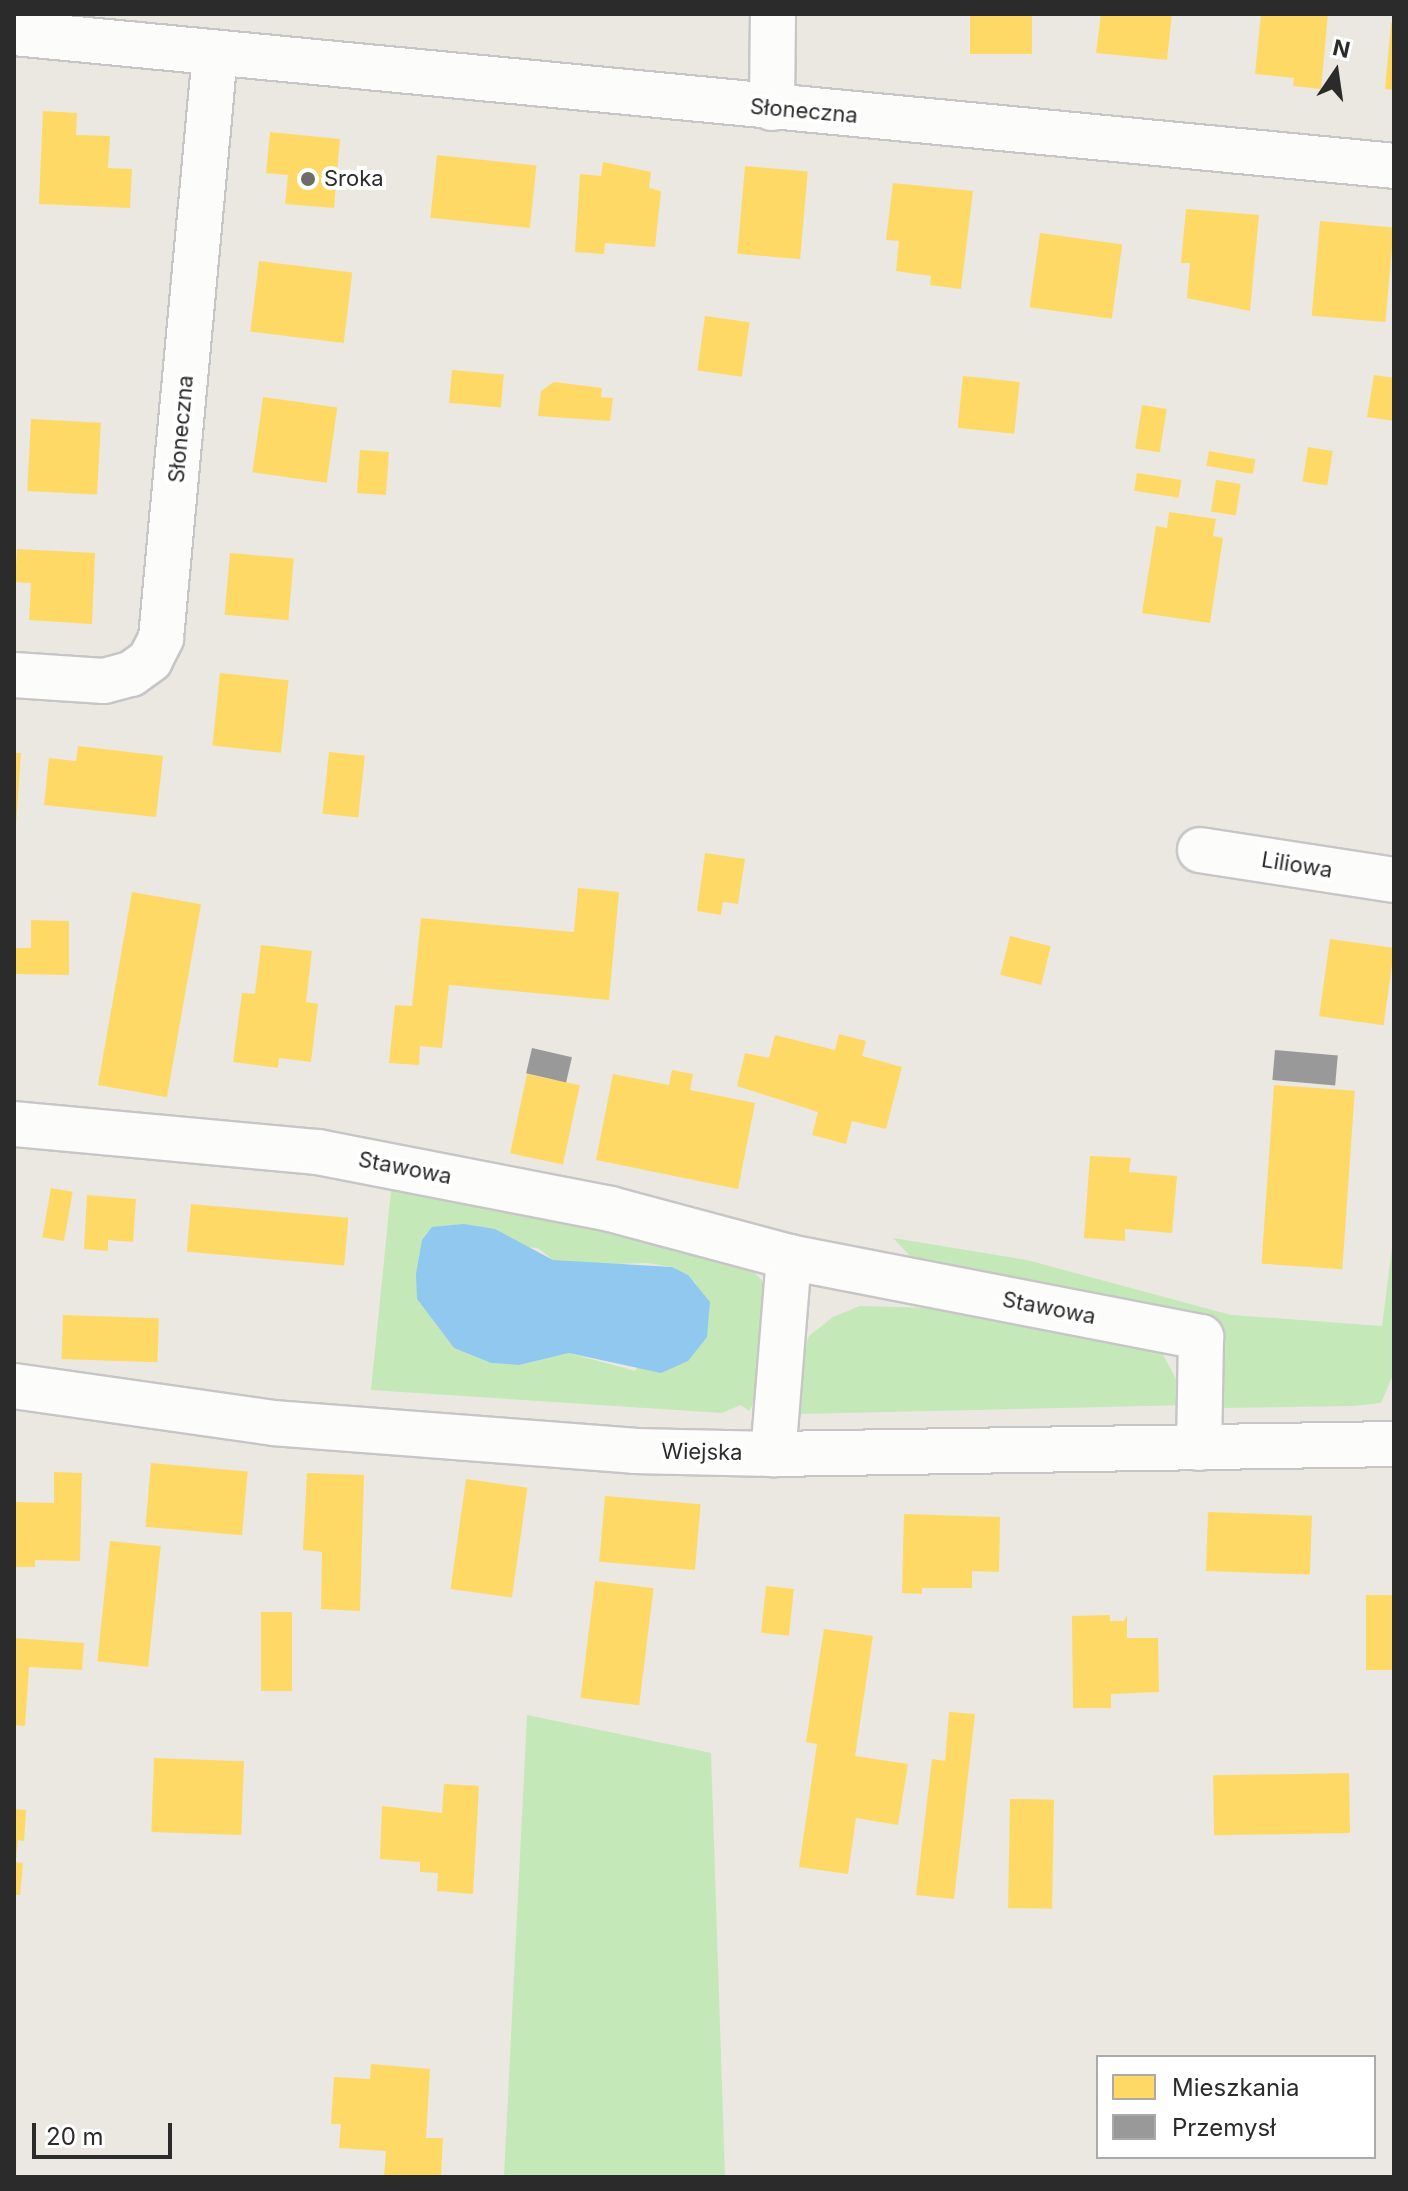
<!DOCTYPE html>
<html>
<head>
<meta charset="utf-8">
<style>
	body { margin:0 }
	#map { position:relative; width:1408px; height:2191px; overflow:hidden; background:#eae8e1; font-family:Inter,sans-serif }
	div>[style] { position:absolute }
	[style*='--x'] { left:calc(var(--x)*1px); top:calc(var(--y)*1px); width:calc(var(--w)*1px); rotate:calc(var(--a)*1deg) }
	.green>* { inset:0; background:#c4e8b8 }
	.water>* { inset:0; background:#90c8f0 }
	.homes>* { inset:0; background:#ffd966; transform-origin:0 0 }
	.industry>* { inset:0; background:#999; transform-origin:0 0 }
	.roads { filter:drop-shadow(2px 0 #c7c6c6) drop-shadow(-2px 0 #c7c6c6) drop-shadow(0 2px #c7c6c6) drop-shadow(0 -2px #c7c6c6) }
	.minor>* { height:44px; margin:-22px; padding:0 22px; transform-origin:22px; border-radius:22px; background:#fcfcfa }
	.tertiary>* { height:44px; margin:-22px; padding:0 22px; transform-origin:22px; border-radius:22px; background:#fcfcfa }
	.dots>* { width:22px; height:22px; translate:-50% -50%; box-sizing:border-box; border:4px solid #fff; border-radius:50% }
	span { translate:-50% -50%; white-space:nowrap; text-align:center; line-height:1.15; -webkit-text-stroke:8px #fff; paint-order:stroke }
	.street-label { font-size:22px; color:#2b2b2b }
	.poi-label { font-size:22px; color:#2b2b2b }
	.left { translate:0 -50%; text-align:left }
	.frame { position:absolute; inset:0; border:16px solid #2b2b2b; pointer-events:none }
	.legend { position:absolute; left:1096px; top:2055px; width:280px; height:104px; box-sizing:border-box; background:#fff; border:2px solid #aaa; margin:0; padding:10px 14px; list-style:none; font-size:24px; color:#2b2b2b }
	.legend li { display:flex; align-items:center; gap:16px; height:40px }
	.legend b { width:40px; border:2px solid #aaa }
	.north { position:absolute; left:1296px; top:32px; width:80px; height:80px; -webkit-text-stroke:6px #fff; paint-order:stroke; rotate:13deg; font-size:22px; font-weight:700; line-height:32px; text-align:center; color:#2b2b2b }
	.north::after { content:''; display:block; margin:auto; width:28px; height:36px; background:#2b2b2b; clip-path:polygon(50% 0,100% 100%,50% 72%,0 100%) }
	.scale { position:absolute; left:32px; top:2123px; width:140px; height:36px; box-sizing:border-box; border:4px solid #2b2b2b; border-top:0; padding-left:10px; font-size:24px; line-height:28px; white-space:nowrap; color:#2b2b2b; -webkit-text-stroke:6px #fff; paint-order:stroke }
</style>
</head>
<body>
<div id="map">
	<div class="green">
		<i style="clip-path:polygon(evenodd,392px 1181px,738px 1255px,767px 1286px,757px 1397px,749px 1411px,741px 1405px,722px 1413px,371px 1390px,392px 1181px,422px 1240px,538px 1248px,553px 1260px,576px 1265px,648px 1263px,672px 1267px,696px 1283px,635px 1371px,569px 1353px,519px 1365px,491px 1363px,454px 1348px,417px 1299px,422px 1240px)"></i>
		<i style="clip-path:polygon(1394px 1232px,1392px 1377px,1381px 1403px,1353px 1406px,1217px 1408px,1221px 1332px,917px 1263px,893px 1238px,1027px 1260px,1231px 1315px,1382px 1326px)"></i>
		<i style="clip-path:polygon(860px 1306px,935px 1308px,1161px 1351px,1190px 1405px,799px 1414px,801px 1365px,809px 1336px,833px 1317px)"></i>
		<i style="clip-path:polygon(527px 1715px,711px 1753px,725px 2177px,504px 2177px)"></i>
	</div>
	<div class="water">
		<i style="clip-path:polygon(464px 1224px,495px 1229px,553px 1260px,672px 1267px,688px 1275px,710px 1302px,707px 1337px,688px 1361px,661px 1373px,569px 1353px,519px 1365px,491px 1363px,454px 1348px,417px 1299px,416px 1274px,422px 1240px,432px 1227px)"></i>
	</div>
	<div class="homes">
		<i style="left:970px;top:14px;width:62px;height:40px"></i>
		<i style="clip-path:polygon(1101px 14px,1172px 14px,1167px 60px,1096px 53px)"></i>
		<i style="clip-path:polygon(1261px 14px,1328px 14px,1321px 89px,1293px 86px,1294px 78px,1255px 74px)"></i>
		<i style="clip-path:polygon(1391px 23px,1394px 23px,1394px 90px,1385px 89px)"></i>
		<i style="clip-path:polygon(43px 111px,77px 113px,76px 135px,110px 136px,108px 168px,132px 169px,130px 208px,39px 204px)"></i>
		<i style="clip-path:polygon(270px 132px,340px 139px,334px 208px,285px 204px,288px 175px,266px 173px)"></i>
		<i style="left:437px;top:155px;width:100px;height:63px;rotate:6deg"></i>
		<i style="clip-path:polygon(603px 162px,651px 172px,649px 188px,661px 191px,655px 247px,605px 243px,604px 254px,575px 252px,580px 174px,601px 176px)"></i>
		<i style="left:745px;top:166px;width:63px;height:88px;rotate:5deg"></i>
		<i style="clip-path:polygon(893px 183px,973px 191px,961px 289px,930px 285px,931px 276px,896px 271px,899px 241px,886px 240px)"></i>
		<i style="clip-path:polygon(1186px 209px,1259px 215px,1250px 311px,1187px 298px,1190px 263px,1181px 263px)"></i>
		<i style="left:1320px;top:221px;width:74px;height:95px;rotate:5deg"></i>
		<i style="left:1040px;top:233px;width:83px;height:75px;rotate:8deg"></i>
		<i style="left:259px;top:261px;width:94px;height:71px;rotate:7deg"></i>
		<i style="left:705px;top:316px;width:45px;height:55px;rotate:8deg"></i>
		<i style="left:452px;top:370px;width:52px;height:33px;rotate:5deg"></i>
		<i style="clip-path:polygon(1374px 375px,1394px 378px,1394px 421px,1367px 417px)"></i>
		<i style="left:963px;top:376px;width:57px;height:52px;rotate:6deg"></i>
		<i style="clip-path:polygon(554px 382px,602px 388px,601px 397px,613px 398px,610px 421px,538px 416px,541px 391px)"></i>
		<i style="left:263px;top:397px;width:75px;height:76px;rotate:8deg"></i>
		<i style="left:1142px;top:405px;width:25px;height:44px;rotate:9deg"></i>
		<i style="left:31px;top:419px;width:70px;height:72px;rotate:3deg"></i>
		<i style="left:1308px;top:447px;width:25px;height:35px;rotate:9deg"></i>
		<i style="left:360px;top:450px;width:29px;height:43px;rotate:4deg"></i>
		<i style="left:1209px;top:451px;width:47px;height:15px;rotate:10deg"></i>
		<i style="left:1137px;top:473px;width:45px;height:18px;rotate:9deg"></i>
		<i style="left:1216px;top:480px;width:25px;height:32px;rotate:9deg"></i>
		<i style="clip-path:polygon(1169px 512px,1216px 519px,1213px 536px,1223px 538px,1210px 623px,1142px 613px,1156px 526px,1167px 528px)"></i>
		<i style="clip-path:polygon(17px 549px,95px 553px,92px 624px,29px 620px,31px 583px,15px 582px)"></i>
		<i style="left:230px;top:553px;width:64px;height:62px;rotate:5deg"></i>
		<i style="left:220px;top:673px;width:69px;height:73px;rotate:6deg"></i>
		<i style="clip-path:polygon(78px 746px,163px 756px,156px 817px,44px 805px,49px 758px,76px 761px)"></i>
		<i style="left:329px;top:752px;width:36px;height:62px;rotate:6deg"></i>
		<i style="clip-path:polygon(14px 753px,21px 753px,16px 826px,14px 826px)"></i>
		<i style="clip-path:polygon(705px 853px,745px 859px,738px 904px,723px 902px,721px 915px,697px 911px)"></i>
		<i style="clip-path:polygon(578px 888px,619px 892px,609px 1000px,449px 985px,442px 1048px,420px 1046px,419px 1065px,389px 1063px,395px 1005px,412px 1006px,421px 918px,574px 932px)"></i>
		<i style="left:132px;top:892px;width:70px;height:196px;rotate:10deg"></i>
		<i style="clip-path:polygon(31px 920px,69px 921px,69px 975px,14px 974px,14px 948px,31px 948px)"></i>
		<i style="left:1010px;top:936px;width:42px;height:40px;rotate:14deg"></i>
		<i style="left:1330px;top:939px;width:65px;height:78px;rotate:8deg"></i>
		<i style="clip-path:polygon(261px 945px,312px 951px,306px 1002px,318px 1004px,311px 1062px,279px 1058px,278px 1068px,233px 1062px,242px 993px,255px 994px)"></i>
		<i style="clip-path:polygon(839px 1034px,866px 1041px,862px 1056px,902px 1067px,886px 1129px,852px 1121px,846px 1144px,812px 1135px,818px 1112px,737px 1086px,745px 1053px,769px 1058px,775px 1035px,835px 1050px)"></i>
		<i style="clip-path:polygon(672px 1070px,693px 1074px,690px 1090px,755px 1103px,738px 1189px,596px 1160px,613px 1074px,669px 1085px)"></i>
		<i style="left:527px;top:1074px;width:54px;height:81px;rotate:12deg"></i>
		<i style="left:1274px;top:1085px;width:81px;height:179px;rotate:4deg"></i>
		<i style="clip-path:polygon(1090px 1156px,1131px 1158px,1129px 1172px,1177px 1176px,1172px 1233px,1125px 1229px,1125px 1241px,1084px 1238px)"></i>
		<i style="left:51px;top:1188px;width:22px;height:50px;rotate:10deg"></i>
		<i style="clip-path:polygon(87px 1195px,136px 1199px,133px 1242px,108px 1240px,108px 1251px,84px 1249px)"></i>
		<i style="left:191px;top:1204px;width:158px;height:48px;rotate:5deg"></i>
		<i style="left:63px;top:1315px;width:96px;height:44px;rotate:2deg"></i>
		<i style="left:151px;top:1463px;width:97px;height:64px;rotate:5deg"></i>
		<i style="clip-path:polygon(54px 1472px,82px 1473px,80px 1561px,35px 1560px,35px 1567px,14px 1567px,14px 1502px,54px 1503px)"></i>
		<i style="clip-path:polygon(307px 1473px,364px 1475px,360px 1611px,321px 1609px,322px 1552px,303px 1550px)"></i>
		<i style="left:466px;top:1479px;width:62px;height:111px;rotate:8deg"></i>
		<i style="left:605px;top:1496px;width:96px;height:66px;rotate:5deg"></i>
		<i style="left:1208px;top:1512px;width:104px;height:59px;rotate:2deg"></i>
		<i style="clip-path:polygon(904px 1514px,1000px 1517px,999px 1572px,972px 1571px,972px 1588px,922px 1588px,922px 1594px,902px 1593px)"></i>
		<i style="left:110px;top:1541px;width:51px;height:121px;rotate:6deg"></i>
		<i style="left:595px;top:1581px;width:59px;height:118px;rotate:7deg"></i>
		<i style="left:766px;top:1586px;width:28px;height:47px;rotate:6deg"></i>
		<i style="left:1366px;top:1595px;width:28px;height:75px"></i>
		<i style="left:261px;top:1612px;width:31px;height:79px"></i>
		<i style="clip-path:polygon(1110px 1615px,1110px 1621px,1124px 1621px,1127px 1615px,1127px 1638px,1158px 1638px,1159px 1692px,1111px 1694px,1111px 1708px,1073px 1708px,1072px 1616px)"></i>
		<i style="clip-path:polygon(824px 1629px,873px 1636px,855px 1756px,908px 1764px,898px 1825px,856px 1818px,848px 1874px,799px 1867px,817px 1744px,806px 1742px)"></i>
		<i style="clip-path:polygon(14px 1638px,84px 1643px,82px 1670px,29px 1667px,25px 1726px,14px 1725px)"></i>
		<i style="clip-path:polygon(949px 1712px,975px 1714px,954px 1899px,916px 1895px,932px 1759px,945px 1761px)"></i>
		<i style="left:154px;top:1758px;width:90px;height:74px;rotate:2deg"></i>
		<i style="left:1349px;top:1773px;width:60px;height:136px;rotate:89deg"></i>
		<i style="clip-path:polygon(444px 1784px,479px 1786px,473px 1894px,437px 1891px,438px 1873px,420px 1872px,420px 1862px,380px 1859px,382px 1806px,442px 1813px)"></i>
		<i style="left:1010px;top:1799px;width:44px;height:109px;rotate:1deg"></i>
		<i style="clip-path:polygon(14px 1809px,26px 1810px,24px 1841px,18px 1840px,16px 1859px)"></i>
		<i style="clip-path:polygon(14px 1862px,23px 1863px,20px 1895px,14px 1895px)"></i>
		<i style="clip-path:polygon(371px 2064px,430px 2069px,426px 2138px,443px 2138px,441px 2177px,384px 2177px,386px 2151px,339px 2148px,341px 2124px,331px 2124px,334px 2077px,370px 2079px)"></i>
	</div>
	<div class="industry">
		<i style="left:532px;top:1048px;width:41px;height:26px;rotate:13deg"></i>
		<i style="left:1275px;top:1050px;width:63px;height:30px;rotate:5deg"></i>
	</div>
	<div class="roads">
		<div class="minor">
			<i style="--x:14;--y:33;--w:1386;--a:5.5"></i>
			<i style="--x:772;--y:108;--w:94;--a:-89.4"></i>
			<i style="--x:14;--y:675;--w:90;--a:3.8"></i>
			<i style="--x:104;--y:681;--w:28;--a:-15"></i>
			<i style="--x:131;--y:674;--w:24;--a:-36"></i>
			<i style="--x:150;--y:660;--w:25;--a:-63"></i>
			<i style="--x:161;--y:638;--w:586;--a:-84.72"></i>
			<i style="--x:1200;--y:850;--w:196;--a:8.8"></i>
			<i style="--x:14;--y:1124;--w:305;--a:5.3"></i>
			<i style="--x:318;--y:1152;--w:298;--a:11"></i>
			<i style="--x:610;--y:1209;--w:185;--a:15"></i>
			<i style="--x:789;--y:1257;--w:198;--a:94.6"></i>
			<i style="--x:789;--y:1257;--w:420;--a:11"></i>
			<i style="--x:1201;--y:1337;--w:111;--a:91"></i>
		</div>
		<div class="tertiary">
			<i style="--x:14;--y:1386;--w:262;--a:8.1"></i>
			<i style="--x:273;--y:1423;--w:362;--a:4.4"></i>
			<i style="--x:634;--y:1451;--w:139;--a:1.2"></i>
			<i style="--x:773;--y:1454;--w:621;--a:-0.92"></i>
		</div>
	</div>
	<div class="dots">
		<i style="left:308px;top:179px;background:#6e6d6b"></i>
	</div>
	<div class="street-label">
		<span style="left:804px;top:111px;rotate:5deg">Słoneczna</span>
		<span style="left:181px;top:429px;rotate:-85deg">Słoneczna</span>
		<span style="left:1297px;top:865px;rotate:9deg">Liliowa</span>
		<span style="left:405px;top:1168px;rotate:11deg">Stawowa</span>
		<span style="left:1049px;top:1308px;rotate:11deg">Stawowa</span>
		<span style="left:702px;top:1452px;rotate:1deg">Wiejska</span>
	</div>
	<div class="poi-label">
		<span class="left" style="left:324px;top:179px">Sroka</span>
	</div>
	<div class="frame"></div>
	<ul class="legend">
	<li><b style="height:22px;background:#ffd966"></b>Mieszkania</li>
	<li><b style="height:22px;background:#999"></b>Przemysł</li>
	</ul>
	<div class="north">N</div>
	<div class="scale">20 m</div>
</div>
</body>
</html>
